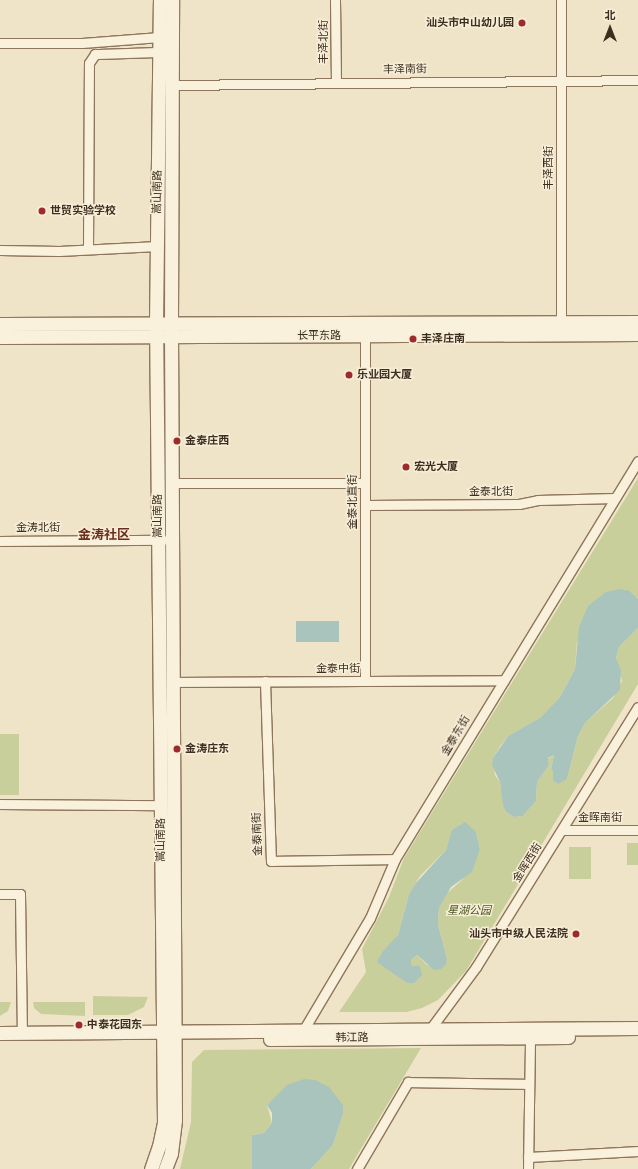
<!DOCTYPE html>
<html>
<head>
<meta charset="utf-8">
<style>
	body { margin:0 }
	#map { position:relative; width:638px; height:1169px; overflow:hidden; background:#f0e4c8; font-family:"Source Serif 4","Noto Sans SC",serif }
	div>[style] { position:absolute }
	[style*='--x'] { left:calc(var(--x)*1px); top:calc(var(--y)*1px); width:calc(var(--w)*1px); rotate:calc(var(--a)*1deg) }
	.green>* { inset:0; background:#c9cf9b; transform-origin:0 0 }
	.water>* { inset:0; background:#a9c4bc; transform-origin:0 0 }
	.roads { filter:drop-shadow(1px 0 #8d765c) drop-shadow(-1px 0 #8d765c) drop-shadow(0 1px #8d765c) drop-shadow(0 -1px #8d765c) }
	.street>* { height:9px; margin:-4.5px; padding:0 4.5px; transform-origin:4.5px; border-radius:4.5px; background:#faf1dc }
	.secondary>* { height:13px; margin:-6.5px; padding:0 6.5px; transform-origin:6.5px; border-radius:6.5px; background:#faf1dc }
	.dots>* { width:11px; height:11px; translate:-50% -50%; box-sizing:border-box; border:2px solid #f7eed8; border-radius:50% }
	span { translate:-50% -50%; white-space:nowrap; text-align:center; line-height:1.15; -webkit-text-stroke:3px #f7eed8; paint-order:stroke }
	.poi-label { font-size:11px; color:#3d2e20; font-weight:700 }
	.right { translate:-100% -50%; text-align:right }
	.left { translate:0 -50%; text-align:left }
	.street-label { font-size:11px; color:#3d2e20 }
	.park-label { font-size:11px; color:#4d5a26; font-style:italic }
	.quarter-label { font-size:13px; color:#6b2e1e; font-weight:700 }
	.north { position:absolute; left:590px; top:8px; width:40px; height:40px; -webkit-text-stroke:3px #f7eed8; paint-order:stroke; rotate:0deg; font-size:11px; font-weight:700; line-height:16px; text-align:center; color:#3d2e20 }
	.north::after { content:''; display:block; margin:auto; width:14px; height:18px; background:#3d2e20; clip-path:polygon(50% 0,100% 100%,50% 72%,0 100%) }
</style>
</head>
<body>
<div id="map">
	<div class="green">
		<i style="clip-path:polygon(evenodd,638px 478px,638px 599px,630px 591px,577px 642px,575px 669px,560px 697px,541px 717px,508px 736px,501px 745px,493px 758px,495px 775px,500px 782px,506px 812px,514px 817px,523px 816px,536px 801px,537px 782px,549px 765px,548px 759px,554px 755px,551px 770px,567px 779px,578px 736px,585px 723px,613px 698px,622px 681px,616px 658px,619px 647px,638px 628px,638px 684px,466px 971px,438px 1000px,422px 1008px,407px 1012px,339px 1012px,366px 972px,362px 949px,389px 897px,404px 858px,638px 478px,476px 832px,480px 849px,463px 879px,444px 896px,439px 908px,438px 924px,447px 959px,427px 965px,417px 955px,411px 960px,412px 966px,417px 968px,377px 962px,398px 935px,409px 894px,420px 876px,446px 850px,449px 841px,476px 832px)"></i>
		<i style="left:0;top:734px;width:19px;height:61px"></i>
		<i style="left:638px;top:843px;width:22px;height:11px;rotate:90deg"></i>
		<i style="left:569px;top:847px;width:22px;height:32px"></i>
		<i style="clip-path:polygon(93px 996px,148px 997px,144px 1007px,128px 1015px,93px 1015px)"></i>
		<i style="clip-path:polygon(0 1002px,11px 1002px,8px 1011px,0 1016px)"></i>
		<i style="clip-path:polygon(33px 1002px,85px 1002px,85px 1016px,41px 1014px,34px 1008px)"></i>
		<i style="clip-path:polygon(421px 1048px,349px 1169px,311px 1169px,333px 1145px,343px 1114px,343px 1105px,271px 1101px,267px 1105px,272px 1123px,264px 1133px,252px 1135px,252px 1169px,180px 1169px,191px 1122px,192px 1062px,204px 1050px)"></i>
	</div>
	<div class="water">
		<i style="clip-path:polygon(619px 589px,630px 591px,638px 599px,638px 628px,619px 647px,616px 658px,621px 670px,620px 690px,585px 723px,578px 736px,567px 779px,558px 784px,553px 780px,553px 771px,551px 770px,554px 755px,548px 758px,549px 765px,537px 782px,536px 801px,523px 816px,514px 817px,506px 812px,503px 805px,500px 782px,492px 765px,493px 758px,508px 736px,541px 717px,560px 697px,575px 669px,579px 627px,588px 606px,606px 592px)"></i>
		<i style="left:339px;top:621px;width:21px;height:43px;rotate:90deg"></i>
		<i style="clip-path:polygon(465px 822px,476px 832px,480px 849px,472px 872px,451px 887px,439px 908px,438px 924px,447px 959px,446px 964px,441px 969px,434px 970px,417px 955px,411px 960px,412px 966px,420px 966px,422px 975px,414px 983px,407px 983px,377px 962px,383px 951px,398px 935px,409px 894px,415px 884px,446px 850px,452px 830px)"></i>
		<i style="clip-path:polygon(304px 1079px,315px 1080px,329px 1087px,343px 1105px,343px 1114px,333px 1145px,311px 1169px,252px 1169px,252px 1135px,264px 1133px,272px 1123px,272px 1113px,267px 1105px,287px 1085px)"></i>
	</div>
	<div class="roads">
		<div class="street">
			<i style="--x:335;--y:0;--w:83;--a:89.3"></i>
			<i style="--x:0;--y:43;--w:82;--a:0"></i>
			<i style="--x:82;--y:43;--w:78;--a:-4.4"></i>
			<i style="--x:172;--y:85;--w:466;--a:-0.6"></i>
			<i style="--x:88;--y:248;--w:185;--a:-89.7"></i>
			<i style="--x:89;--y:63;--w:11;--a:-56"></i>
			<i style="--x:95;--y:54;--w:65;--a:-1.8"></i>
			<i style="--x:0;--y:250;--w:59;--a:1"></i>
			<i style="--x:59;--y:251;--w:99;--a:-2.9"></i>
			<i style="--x:561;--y:328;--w:328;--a:-90"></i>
			<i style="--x:365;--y:330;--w:351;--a:90"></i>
			<i style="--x:172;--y:483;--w:193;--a:0"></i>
			<i style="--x:365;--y:505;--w:154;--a:-0.4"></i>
			<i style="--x:519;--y:504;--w:19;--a:-12"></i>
			<i style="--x:538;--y:500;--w:77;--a:-1.5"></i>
			<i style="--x:0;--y:541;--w:163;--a:-0.4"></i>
			<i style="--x:265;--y:681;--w:180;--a:88.1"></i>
			<i style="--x:271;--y:861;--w:124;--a:-0.9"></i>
			<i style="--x:173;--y:682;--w:331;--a:-0.3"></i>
			<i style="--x:0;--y:804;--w:160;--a:0.4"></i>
			<i style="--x:563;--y:830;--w:75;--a:0"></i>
			<i style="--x:0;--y:894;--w:20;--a:0"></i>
			<i style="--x:20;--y:894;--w:138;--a:89.2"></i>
			<i style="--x:431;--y:1028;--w:76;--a:-53.6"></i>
			<i style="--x:476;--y:967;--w:306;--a:-58.1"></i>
			<i style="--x:304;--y:1029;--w:129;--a:-59.3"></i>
			<i style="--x:370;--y:918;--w:64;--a:-67"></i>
			<i style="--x:395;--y:859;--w:466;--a:-58.6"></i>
			<i style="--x:528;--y:1157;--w:110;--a:-3.1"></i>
			<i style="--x:357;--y:1169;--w:101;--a:-59.6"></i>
			<i style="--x:408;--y:1082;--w:121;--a:0.9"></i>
			<i style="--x:528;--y:1169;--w:132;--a:-89.1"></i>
		</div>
		<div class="secondary">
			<i style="--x:0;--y:324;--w:638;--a:-0.18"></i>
			<i style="--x:0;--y:337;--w:638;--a:-0.27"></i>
			<i style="--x:0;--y:1033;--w:638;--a:-0.45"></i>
			<i style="--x:270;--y:1039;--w:298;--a:-0.4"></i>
			<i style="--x:151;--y:1169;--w:24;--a:-71"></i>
			<i style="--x:159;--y:1146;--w:25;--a:-78"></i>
			<i style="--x:164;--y:1122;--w:799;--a:-90.57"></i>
			<i style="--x:156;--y:323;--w:323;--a:-89.3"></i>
			<i style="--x:165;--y:1169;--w:17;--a:-69"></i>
			<i style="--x:171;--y:1153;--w:33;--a:-83"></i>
			<i style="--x:175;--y:1120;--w:797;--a:-90.29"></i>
			<i style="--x:171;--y:323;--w:323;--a:-89.8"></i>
		</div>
	</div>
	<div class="dots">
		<i style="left:522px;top:23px;background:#9e2a2b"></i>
		<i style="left:42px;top:211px;background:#9e2a2b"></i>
		<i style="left:413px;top:339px;background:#9e2a2b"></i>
		<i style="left:349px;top:375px;background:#9e2a2b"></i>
		<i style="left:177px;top:441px;background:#9e2a2b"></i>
		<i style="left:406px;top:467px;background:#9e2a2b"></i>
		<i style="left:177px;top:749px;background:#9e2a2b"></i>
		<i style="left:576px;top:934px;background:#9e2a2b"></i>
		<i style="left:79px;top:1025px;background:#9e2a2b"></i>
	</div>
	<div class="poi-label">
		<span class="right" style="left:514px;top:23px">汕头市中山幼儿园</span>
		<span class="left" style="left:50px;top:211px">世贸实验学校</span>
		<span class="left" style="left:421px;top:339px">丰泽庄南</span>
		<span class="left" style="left:357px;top:375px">乐业园大厦</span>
		<span class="left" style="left:185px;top:441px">金泰庄西</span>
		<span class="left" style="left:414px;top:467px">宏光大厦</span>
		<span class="left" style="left:185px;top:749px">金涛庄东</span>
		<span class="right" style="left:568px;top:934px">汕头市中级人民法院</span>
		<span class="left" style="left:87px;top:1025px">中泰花园东</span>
	</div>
	<div class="street-label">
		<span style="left:324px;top:42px;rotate:-90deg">丰泽北街</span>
		<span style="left:405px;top:70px;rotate:-1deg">丰泽南街</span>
		<span style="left:549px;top:168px;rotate:-90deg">丰泽西街</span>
		<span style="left:158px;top:192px;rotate:-89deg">嵩山南路</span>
		<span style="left:319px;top:336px">长平东路</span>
		<span style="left:491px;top:492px">金泰北街</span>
		<span style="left:353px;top:502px;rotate:-90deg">金泰北直街</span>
		<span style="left:158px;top:516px;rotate:-90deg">嵩山南路</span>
		<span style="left:38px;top:528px">金涛北街</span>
		<span style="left:338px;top:669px">金泰中街</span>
		<span style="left:456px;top:736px;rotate:-59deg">金泰东街</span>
		<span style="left:600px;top:818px">金晖南街</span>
		<span style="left:258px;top:834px;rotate:-92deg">金泰南街</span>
		<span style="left:161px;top:840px;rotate:-90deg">嵩山南路</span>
		<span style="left:528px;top:863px;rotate:-58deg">金晖西街</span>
		<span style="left:352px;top:1038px">韩江路</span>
	</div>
	<div class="park-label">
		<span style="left:469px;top:911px">星湖公园</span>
	</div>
	<div class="quarter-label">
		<span style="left:104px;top:535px">金涛社区</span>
	</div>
	<div class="north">北</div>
</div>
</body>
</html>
